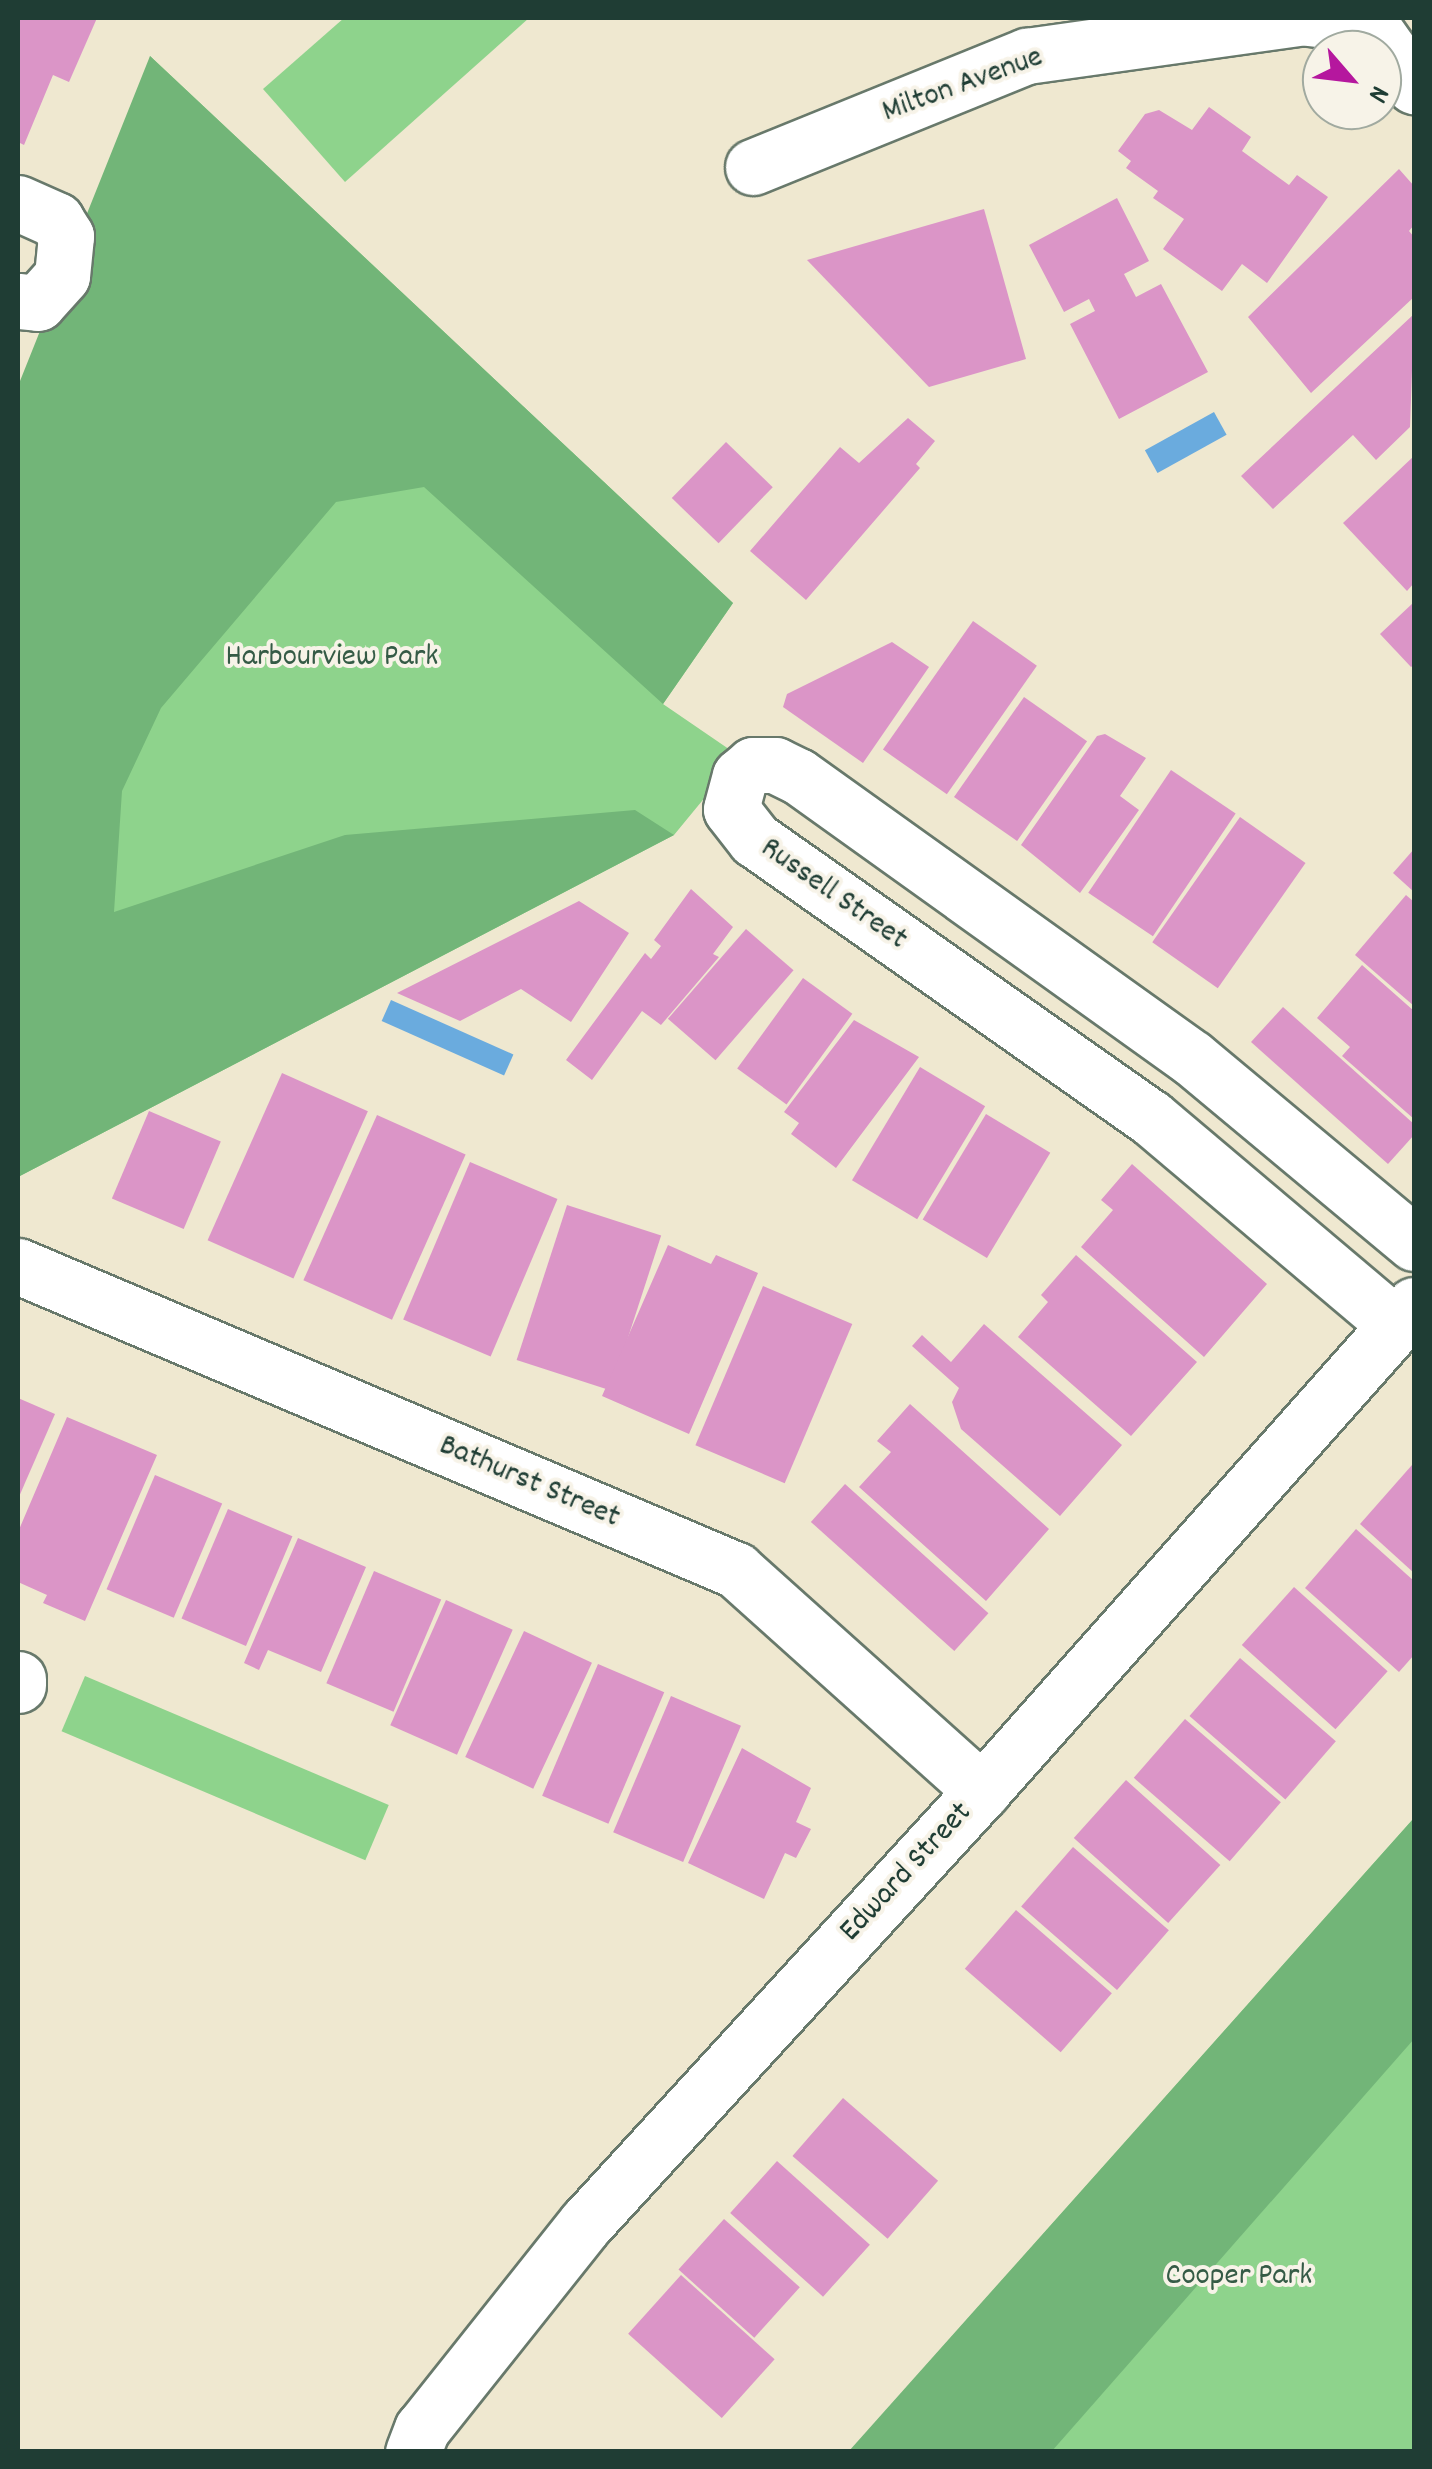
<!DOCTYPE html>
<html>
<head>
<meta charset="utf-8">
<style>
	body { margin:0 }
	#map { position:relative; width:1432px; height:2469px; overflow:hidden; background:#efe8d0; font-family:Dekko,sans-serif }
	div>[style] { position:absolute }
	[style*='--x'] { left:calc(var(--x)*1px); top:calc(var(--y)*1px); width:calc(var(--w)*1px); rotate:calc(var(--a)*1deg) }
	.green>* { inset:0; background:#8ed38c; transform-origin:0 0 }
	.forest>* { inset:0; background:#72b578 }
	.water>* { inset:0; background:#6aabde; transform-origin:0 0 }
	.building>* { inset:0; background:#db95c7; transform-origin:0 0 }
	.roads { filter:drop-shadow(2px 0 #68796b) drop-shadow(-2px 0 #68796b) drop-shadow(0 2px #68796b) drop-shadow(0 -2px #68796b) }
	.minor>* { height:55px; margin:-27.5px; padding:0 27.5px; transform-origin:27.5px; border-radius:27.5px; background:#fff }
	span { translate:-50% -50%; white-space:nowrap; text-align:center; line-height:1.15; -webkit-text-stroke:8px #f7f3e8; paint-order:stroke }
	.street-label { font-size:32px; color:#1f3d34 }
	.park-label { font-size:32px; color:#355b46 }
	.frame { position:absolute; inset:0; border:20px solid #1f3d34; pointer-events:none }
	.north { position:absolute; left:1302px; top:30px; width:100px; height:100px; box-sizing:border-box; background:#f7f3e8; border:2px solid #a1aaa0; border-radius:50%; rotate:118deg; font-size:28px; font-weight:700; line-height:40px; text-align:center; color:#1f3d34 }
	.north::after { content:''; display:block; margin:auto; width:35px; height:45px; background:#b5179e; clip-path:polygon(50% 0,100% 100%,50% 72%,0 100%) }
</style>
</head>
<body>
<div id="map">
	<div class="green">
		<i style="clip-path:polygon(344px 18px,529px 18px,345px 182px,263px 89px)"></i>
		<i style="clip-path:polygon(150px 56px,733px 603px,663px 704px,739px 756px,674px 835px,18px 1177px)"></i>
		<i style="left:85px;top:1676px;width:330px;height:60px;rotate:23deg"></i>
		<i style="clip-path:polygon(1414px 1818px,1414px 2451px,849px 2452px,889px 2407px)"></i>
	</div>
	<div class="forest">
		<i style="clip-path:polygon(150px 56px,733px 603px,663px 704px,424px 487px,336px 502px,161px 708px,122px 791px,114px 912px,345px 835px,635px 810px,674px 835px,18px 1177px,18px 386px)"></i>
		<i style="clip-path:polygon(1414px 1818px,1414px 2039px,1052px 2451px,849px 2451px)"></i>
	</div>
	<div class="water">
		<i style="left:1214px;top:412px;width:26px;height:79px;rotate:61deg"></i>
		<i style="left:391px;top:1000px;width:134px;height:23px;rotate:24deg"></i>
	</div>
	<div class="building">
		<i style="clip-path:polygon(18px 18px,97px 18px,69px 82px,53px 75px,24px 145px,18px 142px)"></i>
		<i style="clip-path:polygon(1209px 107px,1251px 137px,1242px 151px,1289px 185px,1297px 175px,1328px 197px,1267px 283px,1242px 264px,1222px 291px,1163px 249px,1184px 219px,1153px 198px,1158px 191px,1126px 168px,1131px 161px,1118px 151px,1145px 114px,1159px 110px,1192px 130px)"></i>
		<i style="clip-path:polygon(1399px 169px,1414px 186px,1414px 225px,1409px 231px,1414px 237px,1414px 297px,1311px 393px,1248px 317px)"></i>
		<i style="clip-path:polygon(1117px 198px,1149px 261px,1124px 274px,1136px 297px,1161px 284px,1208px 372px,1119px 419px,1070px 324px,1095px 311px,1089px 299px,1064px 312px,1029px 245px)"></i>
		<i style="clip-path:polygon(984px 209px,1026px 359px,929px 387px,807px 260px)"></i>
		<i style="clip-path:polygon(1414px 314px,1410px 427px,1376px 460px,1353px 435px,1273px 509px,1241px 476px)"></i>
		<i style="clip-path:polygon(908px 418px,935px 441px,916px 464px,920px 468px,806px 600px,750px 551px,840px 447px,859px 463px)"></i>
		<i style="left:726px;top:442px;width:65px;height:78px;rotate:44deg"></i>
		<i style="clip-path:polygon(1414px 456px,1414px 583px,1407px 591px,1343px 523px)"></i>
		<i style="clip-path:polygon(1414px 602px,1414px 665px,1411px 667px,1380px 634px)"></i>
		<i style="left:973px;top:621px;width:78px;height:157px;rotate:35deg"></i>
		<i style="clip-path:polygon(892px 642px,929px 667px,863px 763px,783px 707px,787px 694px)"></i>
		<i style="left:1024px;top:697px;width:77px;height:122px;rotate:35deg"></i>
		<i style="clip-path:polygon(1105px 734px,1146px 758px,1120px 796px,1139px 810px,1080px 893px,1021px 845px,1097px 736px)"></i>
		<i style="left:1171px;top:770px;width:78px;height:148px;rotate:34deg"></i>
		<i style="left:1240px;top:817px;width:80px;height:153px;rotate:35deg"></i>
		<i style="clip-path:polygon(1414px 849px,1414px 892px,1393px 873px)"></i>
		<i style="clip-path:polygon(691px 889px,733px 927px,713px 954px,719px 957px,661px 1025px,642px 1011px,592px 1080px,566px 1060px,645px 953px,651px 959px,661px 946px,654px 940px)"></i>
		<i style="clip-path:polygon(1406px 895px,1414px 902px,1414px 1006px,1355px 955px)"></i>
		<i style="clip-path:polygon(579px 901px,629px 933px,571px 1022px,521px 989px,460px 1021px,397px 993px)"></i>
		<i style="left:746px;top:929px;width:63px;height:119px;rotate:41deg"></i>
		<i style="clip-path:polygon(1362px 965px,1414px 1011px,1414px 1119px,1342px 1056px,1350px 1047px,1317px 1018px)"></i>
		<i style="left:803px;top:978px;width:61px;height:112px;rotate:36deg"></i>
		<i style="clip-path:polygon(1283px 1007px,1414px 1124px,1414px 1135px,1388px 1164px,1251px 1042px)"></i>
		<i style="clip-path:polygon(854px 1020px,919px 1057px,836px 1168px,791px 1134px,799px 1123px,784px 1112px)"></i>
		<i style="left:920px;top:1067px;width:76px;height:132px;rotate:31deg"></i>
		<i style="left:282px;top:1073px;width:94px;height:183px;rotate:24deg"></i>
		<i style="left:149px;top:1111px;width:78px;height:95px;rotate:23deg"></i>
		<i style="left:986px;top:1114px;width:75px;height:123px;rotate:31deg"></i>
		<i style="left:377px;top:1115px;width:97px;height:181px;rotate:24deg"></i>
		<i style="left:470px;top:1162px;width:95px;height:171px;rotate:23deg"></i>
		<i style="clip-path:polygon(1132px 1164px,1267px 1284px,1204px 1357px,1081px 1247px,1113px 1210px,1101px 1200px)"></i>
		<i style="left:567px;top:1205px;width:99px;height:163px;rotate:18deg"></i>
		<i style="clip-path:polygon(668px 1245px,711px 1264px,716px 1255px,758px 1273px,689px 1434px,602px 1396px)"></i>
		<i style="clip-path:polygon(1076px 1255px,1197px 1362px,1131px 1436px,1018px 1337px,1048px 1302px,1041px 1295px)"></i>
		<i style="left:763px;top:1286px;width:97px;height:173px;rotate:23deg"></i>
		<i style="clip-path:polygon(984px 1324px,1122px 1445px,1060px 1516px,961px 1429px,952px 1402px,959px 1388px,912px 1346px,922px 1335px,951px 1362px)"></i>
		<i style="clip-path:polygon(18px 1398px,55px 1414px,18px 1499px)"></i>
		<i style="clip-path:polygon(910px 1404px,1049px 1529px,986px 1601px,859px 1487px,891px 1452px,877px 1441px)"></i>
		<i style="clip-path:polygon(67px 1417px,157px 1455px,85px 1621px,43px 1603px,47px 1595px,18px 1582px,18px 1532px)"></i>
		<i style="clip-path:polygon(1412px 1465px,1414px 1468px,1414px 1573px,1360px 1524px)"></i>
		<i style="left:155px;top:1475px;width:73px;height:124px;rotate:23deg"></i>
		<i style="left:845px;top:1484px;width:193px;height:51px;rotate:42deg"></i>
		<i style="left:228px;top:1509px;width:70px;height:119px;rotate:23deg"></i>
		<i style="clip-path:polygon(1356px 1529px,1414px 1581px,1414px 1655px,1399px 1672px,1305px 1588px)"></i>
		<i style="clip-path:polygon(298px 1538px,366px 1567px,321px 1672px,268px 1650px,259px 1670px,244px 1663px)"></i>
		<i style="left:374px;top:1571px;width:73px;height:122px;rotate:23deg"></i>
		<i style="left:1294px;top:1587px;width:126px;height:78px;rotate:42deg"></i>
		<i style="left:446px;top:1600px;width:73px;height:137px;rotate:24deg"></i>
		<i style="left:524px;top:1631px;width:75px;height:139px;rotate:25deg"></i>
		<i style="left:1240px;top:1658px;width:127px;height:77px;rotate:41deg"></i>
		<i style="left:598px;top:1664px;width:72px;height:143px;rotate:23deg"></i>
		<i style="left:671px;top:1696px;width:76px;height:148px;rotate:23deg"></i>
		<i style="left:1185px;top:1719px;width:127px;height:78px;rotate:41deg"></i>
		<i style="clip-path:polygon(742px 1748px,811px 1788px,796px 1822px,811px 1829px,796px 1858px,785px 1853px,764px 1899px,688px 1863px)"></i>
		<i style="left:1126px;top:1780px;width:127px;height:78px;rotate:42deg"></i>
		<i style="left:1073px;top:1847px;width:127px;height:79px;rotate:41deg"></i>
		<i style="left:1016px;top:1910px;width:127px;height:78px;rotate:41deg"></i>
		<i style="left:843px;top:2098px;width:126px;height:77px;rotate:41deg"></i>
		<i style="left:777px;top:2161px;width:125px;height:70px;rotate:42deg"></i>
		<i style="left:724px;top:2219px;width:102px;height:68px;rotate:42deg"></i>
		<i style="left:681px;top:2275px;width:126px;height:79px;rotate:42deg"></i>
	</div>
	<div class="roads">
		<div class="minor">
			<i style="--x:1308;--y:18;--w:63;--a:6.3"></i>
			<i style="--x:1371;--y:25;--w:75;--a:54.8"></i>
			<i style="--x:753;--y:167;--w:296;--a:-22.1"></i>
			<i style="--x:1027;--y:56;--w:275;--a:-8"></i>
			<i style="--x:18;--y:203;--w:42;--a:24.1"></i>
			<i style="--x:56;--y:220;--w:19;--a:58"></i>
			<i style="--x:66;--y:236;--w:40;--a:95.7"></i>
			<i style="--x:62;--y:276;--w:36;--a:132"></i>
			<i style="--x:38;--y:303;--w:20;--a:-174"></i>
			<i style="--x:18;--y:1266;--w:780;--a:22.95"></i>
			<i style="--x:736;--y:1570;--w:331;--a:41.9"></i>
			<i style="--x:1396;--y:1325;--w:321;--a:-139.8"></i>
			<i style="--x:1151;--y:1118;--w:484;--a:-144.9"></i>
			<i style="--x:755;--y:840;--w:39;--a:-128"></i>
			<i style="--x:731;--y:809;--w:34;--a:-75"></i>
			<i style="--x:740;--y:776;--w:17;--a:-40"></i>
			<i style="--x:753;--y:765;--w:22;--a:0"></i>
			<i style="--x:775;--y:765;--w:25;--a:26"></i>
			<i style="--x:798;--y:776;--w:485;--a:35.6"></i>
			<i style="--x:1192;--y:1058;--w:289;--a:39.8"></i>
			<i style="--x:18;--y:1679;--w:6;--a:90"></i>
			<i style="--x:413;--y:2452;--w:25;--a:-69"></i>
			<i style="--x:422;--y:2429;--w:263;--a:-51.5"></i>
			<i style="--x:586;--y:2223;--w:586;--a:-47.49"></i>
			<i style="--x:982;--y:1791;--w:650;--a:-48.37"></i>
		</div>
	</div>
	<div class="street-label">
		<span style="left:963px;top:86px;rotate:-20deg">Milton Avenue</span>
		<span style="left:833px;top:895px;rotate:35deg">Russell Street</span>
		<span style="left:529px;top:1483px;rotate:23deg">Bathurst Street</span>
		<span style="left:907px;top:1873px;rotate:-47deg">Edward Street</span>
	</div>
	<div class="park-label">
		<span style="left:332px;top:658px">Harbourview Park</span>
		<span style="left:1239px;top:2277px">Cooper Park</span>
	</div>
	<div class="frame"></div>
	<div class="north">N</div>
</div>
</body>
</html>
